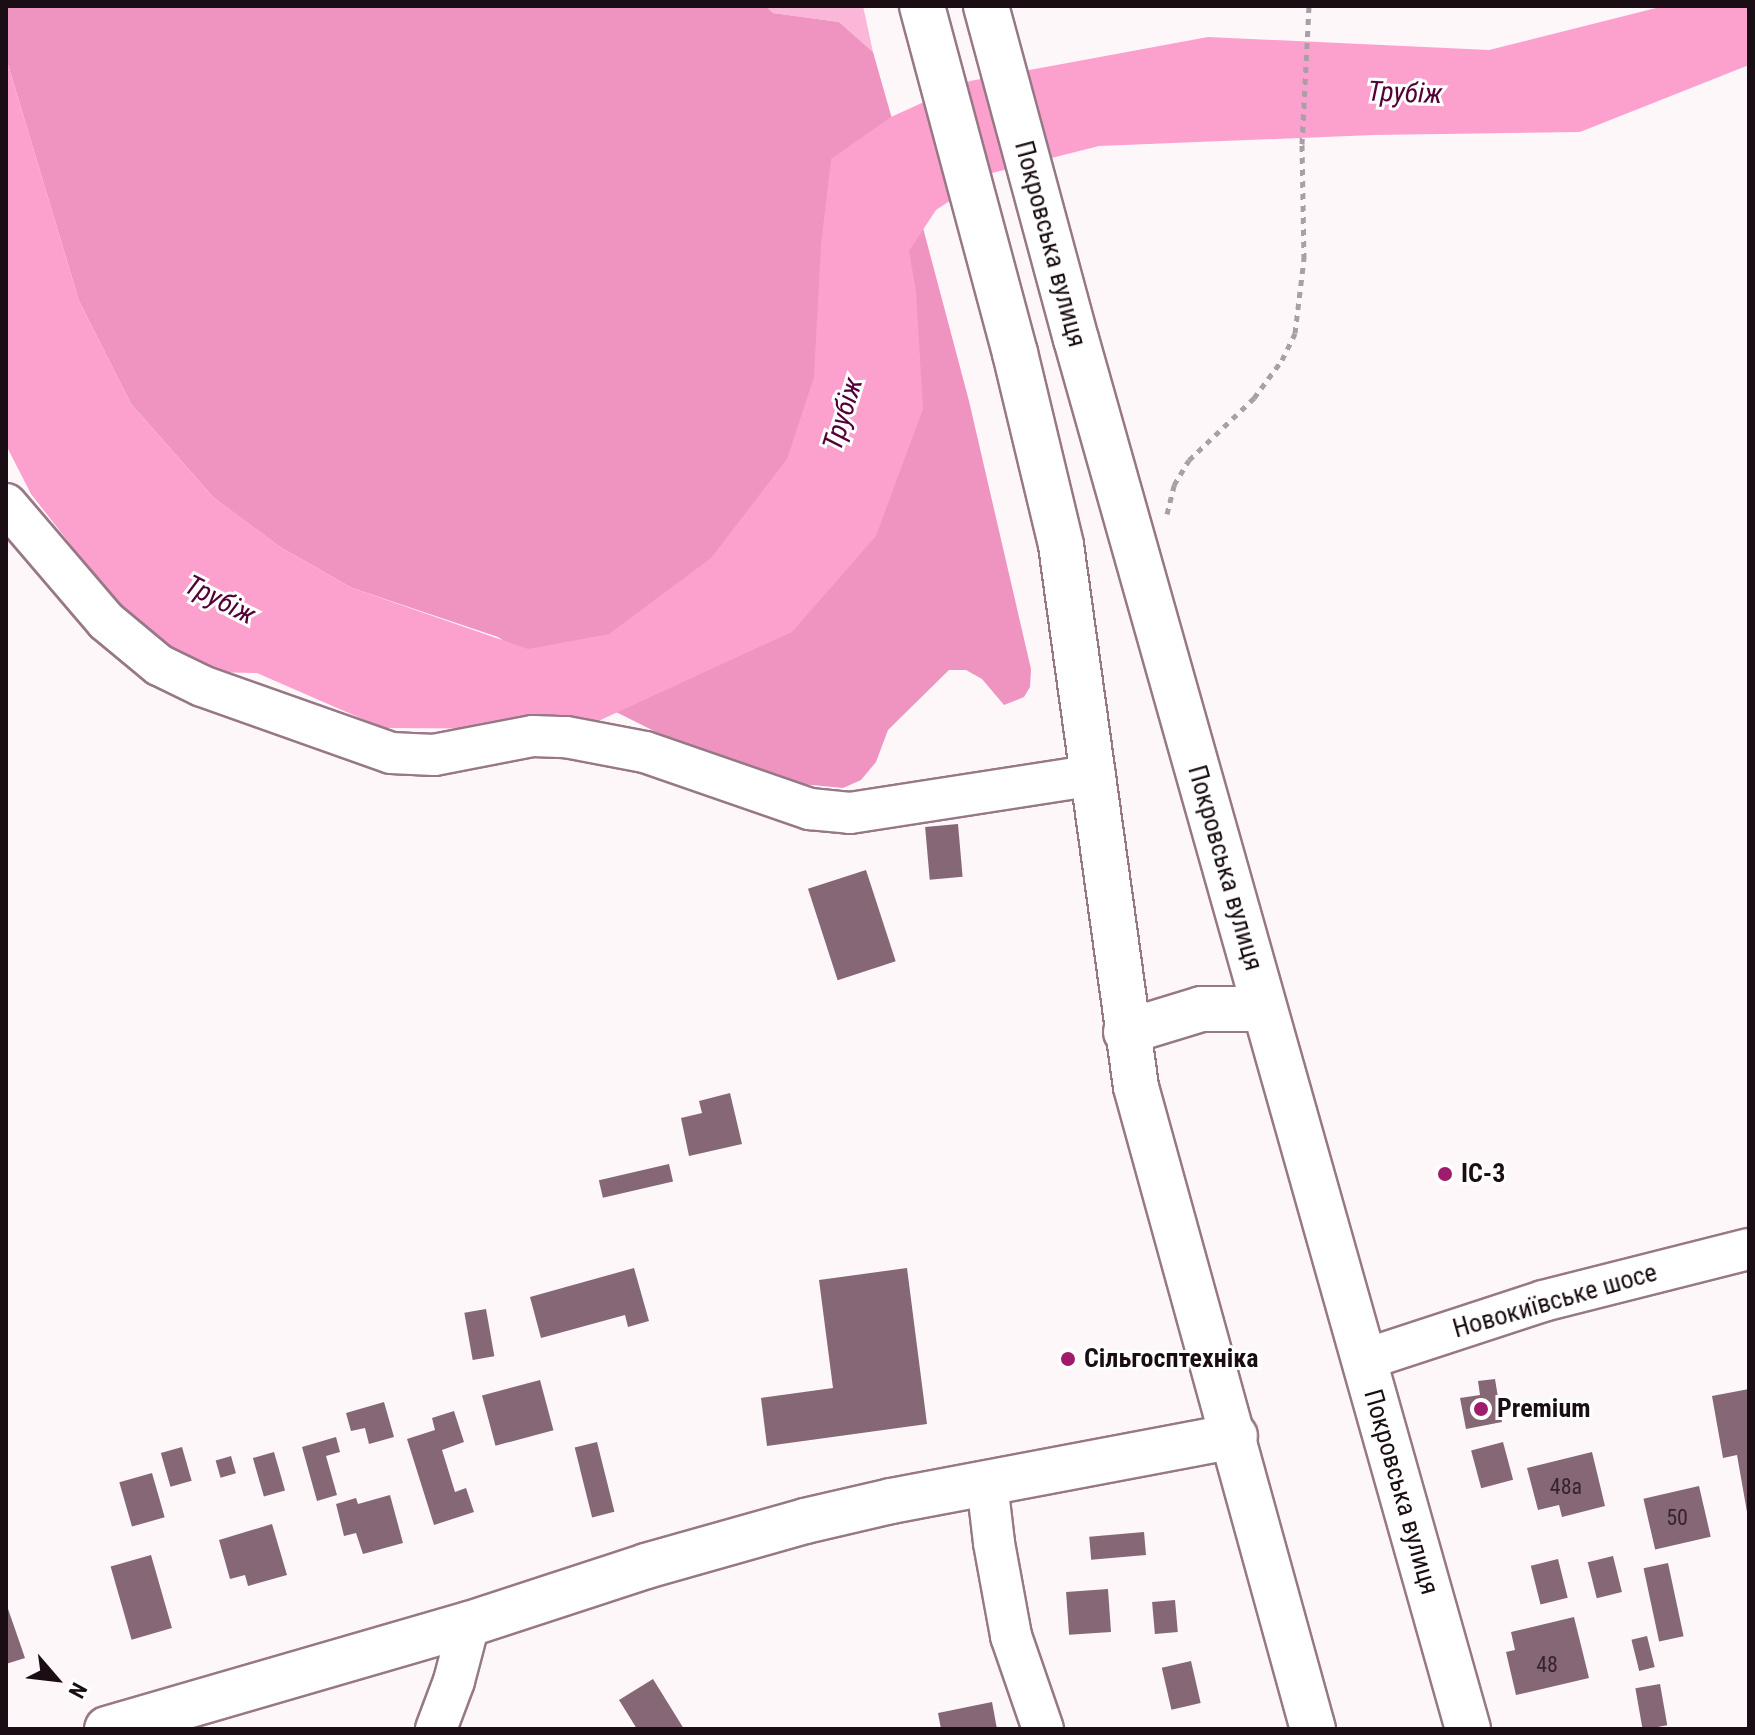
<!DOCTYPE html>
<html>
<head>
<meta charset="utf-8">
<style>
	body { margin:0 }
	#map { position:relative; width:1755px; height:1735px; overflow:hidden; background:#fef7fa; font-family:"Roboto Condensed",sans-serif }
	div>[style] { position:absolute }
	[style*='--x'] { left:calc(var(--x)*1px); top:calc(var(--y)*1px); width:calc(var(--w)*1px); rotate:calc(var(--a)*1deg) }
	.green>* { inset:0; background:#fbb7d7 }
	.forest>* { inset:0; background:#ef94c1 }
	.water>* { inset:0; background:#fca0ce }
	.building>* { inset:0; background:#856775; transform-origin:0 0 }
	.path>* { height:5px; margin-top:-2.5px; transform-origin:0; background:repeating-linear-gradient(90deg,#a8a0a4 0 6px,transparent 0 12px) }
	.roads { filter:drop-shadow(2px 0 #977886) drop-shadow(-2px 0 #977886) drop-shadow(0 2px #977886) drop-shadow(0 -2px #977886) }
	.minor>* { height:40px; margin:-20px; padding:0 20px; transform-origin:20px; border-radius:20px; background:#fff }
	.major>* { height:44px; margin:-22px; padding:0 22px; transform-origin:22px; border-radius:22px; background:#fff }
	.dots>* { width:22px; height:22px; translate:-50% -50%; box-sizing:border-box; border:4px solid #fff; border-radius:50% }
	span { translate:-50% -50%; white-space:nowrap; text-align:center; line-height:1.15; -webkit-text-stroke:6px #fff; paint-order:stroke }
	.number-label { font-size:22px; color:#35242c }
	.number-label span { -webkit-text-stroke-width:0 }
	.street-label { font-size:26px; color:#1a0e14 }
	.poi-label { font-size:26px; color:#1a0e14; font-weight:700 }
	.left { translate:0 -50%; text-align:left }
	.water-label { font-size:28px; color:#520035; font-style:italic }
	.frame { position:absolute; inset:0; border:8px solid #1a0e14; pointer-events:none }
	.north { position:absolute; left:16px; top:1639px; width:80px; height:80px; -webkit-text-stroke:6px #fff; paint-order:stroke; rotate:118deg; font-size:22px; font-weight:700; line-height:32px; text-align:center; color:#1a0e14 }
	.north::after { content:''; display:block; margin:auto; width:28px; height:36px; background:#1a0e14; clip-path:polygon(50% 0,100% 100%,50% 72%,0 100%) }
</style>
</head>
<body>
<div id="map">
	<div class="green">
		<i style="clip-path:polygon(766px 6px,863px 6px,873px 52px,839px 22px,773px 13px)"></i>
	</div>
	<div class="forest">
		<i style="clip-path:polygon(6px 6px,766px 6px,773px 13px,839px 22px,873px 52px,922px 224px,969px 401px,1031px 669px,1030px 687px,1024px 697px,1004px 705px,982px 679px,966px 670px,949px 670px,888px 730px,876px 762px,861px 780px,843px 788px,791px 783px,678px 743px,600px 704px,498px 637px,352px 588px,280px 547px,214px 498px,131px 404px,79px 301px,6px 58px)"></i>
	</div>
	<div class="water">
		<i style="clip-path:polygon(1664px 6px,1749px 6px,1749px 65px,1580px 132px,1373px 135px,1099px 146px,992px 173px,936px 210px,909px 251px,916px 291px,923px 409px,876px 536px,792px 632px,581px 729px,383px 728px,257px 673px,207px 672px,141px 635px,31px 494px,6px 445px,6px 58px,79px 301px,131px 404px,214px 498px,280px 547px,352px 588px,528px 649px,609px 634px,711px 558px,787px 459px,814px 377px,821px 245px,831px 159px,891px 117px,970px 81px,1208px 37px,1489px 50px)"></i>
	</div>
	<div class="building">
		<i style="left:958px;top:824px;width:53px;height:33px;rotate:85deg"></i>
		<i style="left:866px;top:870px;width:96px;height:61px;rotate:72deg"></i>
		<i style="clip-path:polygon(730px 1093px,742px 1144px,689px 1156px,681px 1118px,702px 1113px,699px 1101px)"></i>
		<i style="left:669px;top:1164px;width:18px;height:72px;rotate:77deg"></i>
		<i style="clip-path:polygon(634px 1268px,649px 1321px,628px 1327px,625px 1315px,541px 1338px,530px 1297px)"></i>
		<i style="clip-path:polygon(907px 1268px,927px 1424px,767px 1446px,761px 1398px,833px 1388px,819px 1280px)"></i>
		<i style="left:486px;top:1309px;width:48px;height:22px;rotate:80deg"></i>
		<i style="clip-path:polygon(1495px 1379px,1502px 1422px,1466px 1429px,1460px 1398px,1480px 1395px,1478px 1381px)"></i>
		<i style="left:540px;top:1380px;width:52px;height:60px;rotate:75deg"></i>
		<i style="clip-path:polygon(1749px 1389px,1749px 1512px,1747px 1512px,1737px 1455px,1723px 1458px,1712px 1396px)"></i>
		<i style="clip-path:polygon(384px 1402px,394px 1437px,369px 1444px,365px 1428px,351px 1431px,346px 1413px)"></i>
		<i style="clip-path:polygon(454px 1411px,464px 1442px,442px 1450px,455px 1492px,466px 1488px,474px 1512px,434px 1525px,407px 1439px,435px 1430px,432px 1418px)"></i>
		<i style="clip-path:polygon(336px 1437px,340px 1452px,326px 1456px,337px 1495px,317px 1501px,302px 1447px)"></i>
		<i style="left:597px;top:1442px;width:72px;height:23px;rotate:76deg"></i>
		<i style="left:1503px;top:1442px;width:39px;height:33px;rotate:75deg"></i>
		<i style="left:182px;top:1447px;width:35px;height:22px;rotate:74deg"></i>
		<i style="left:274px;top:1452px;width:40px;height:22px;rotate:74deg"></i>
		<i style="clip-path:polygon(1592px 1452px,1605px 1506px,1562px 1517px,1559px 1505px,1538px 1510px,1527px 1468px)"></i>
		<i style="left:231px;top:1456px;width:18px;height:16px;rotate:74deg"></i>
		<i style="left:152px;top:1473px;width:46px;height:34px;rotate:74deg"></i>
		<i style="left:1699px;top:1486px;width:52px;height:57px;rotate:77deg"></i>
		<i style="clip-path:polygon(390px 1495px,403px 1543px,363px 1554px,356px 1533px,344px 1536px,336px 1504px,356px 1498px,358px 1504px)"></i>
		<i style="clip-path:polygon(272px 1524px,287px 1575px,248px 1586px,245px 1575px,230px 1579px,219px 1540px)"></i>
		<i style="left:1144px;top:1532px;width:23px;height:55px;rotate:85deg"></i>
		<i style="left:151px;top:1555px;width:76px;height:42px;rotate:74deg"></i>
		<i style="left:1613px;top:1556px;width:37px;height:26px;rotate:76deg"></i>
		<i style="left:1558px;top:1559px;width:40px;height:28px;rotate:76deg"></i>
		<i style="left:1668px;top:1563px;width:75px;height:25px;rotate:78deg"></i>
		<i style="left:1108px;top:1589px;width:43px;height:42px;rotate:86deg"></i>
		<i style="left:1175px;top:1600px;width:32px;height:23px;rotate:85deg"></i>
		<i style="clip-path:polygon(6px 1603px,25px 1658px,6px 1664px)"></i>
		<i style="clip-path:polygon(1574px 1617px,1589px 1678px,1516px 1695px,1506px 1652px,1515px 1650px,1511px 1632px)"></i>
		<i style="left:1647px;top:1636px;width:32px;height:16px;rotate:76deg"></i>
		<i style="left:1191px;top:1661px;width:43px;height:30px;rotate:77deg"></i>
		<i style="clip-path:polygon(653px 1679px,684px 1729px,637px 1729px,619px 1700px)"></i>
		<i style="left:1660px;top:1684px;width:42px;height:25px;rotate:80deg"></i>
		<i style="clip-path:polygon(992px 1702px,997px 1729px,941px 1729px,938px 1713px)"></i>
	</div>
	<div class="path">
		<i style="--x:1167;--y:514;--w:30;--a:-76"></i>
		<i style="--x:1174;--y:485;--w:29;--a:-59"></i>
		<i style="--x:1189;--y:460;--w:90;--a:-43.6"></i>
		<i style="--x:1254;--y:398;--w:47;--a:-53.6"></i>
		<i style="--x:1282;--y:360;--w:30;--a:-64"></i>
		<i style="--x:1295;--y:333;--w:75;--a:-83.1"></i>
		<i style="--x:1304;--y:259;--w:115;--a:-91"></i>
		<i style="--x:1302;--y:144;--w:138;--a:-87.1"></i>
	</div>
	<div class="roads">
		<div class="minor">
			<i style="--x:6;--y:504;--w:154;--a:49.5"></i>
			<i style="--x:106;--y:621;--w:69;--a:39.7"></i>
			<i style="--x:159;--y:665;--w:48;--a:26"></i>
			<i style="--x:202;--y:686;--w:201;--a:19.5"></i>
			<i style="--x:391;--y:753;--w:43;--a:2.7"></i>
			<i style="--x:434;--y:755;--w:101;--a:-10.9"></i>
			<i style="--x:533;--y:736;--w:33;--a:2"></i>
			<i style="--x:566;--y:737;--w:80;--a:10.8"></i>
			<i style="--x:645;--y:752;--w:175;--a:19.1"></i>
			<i style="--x:810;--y:809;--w:40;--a:5.7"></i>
			<i style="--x:850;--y:813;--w:248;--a:-8.8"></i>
			<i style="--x:1363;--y:1360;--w:189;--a:-18.1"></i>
			<i style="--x:1543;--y:1301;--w:212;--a:-14.2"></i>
			<i style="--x:987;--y:1483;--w:60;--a:83.3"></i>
			<i style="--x:994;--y:1543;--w:95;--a:79.6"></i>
			<i style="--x:1011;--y:1636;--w:98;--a:71"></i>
			<i style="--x:436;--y:1729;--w:51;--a:-69.4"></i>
			<i style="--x:454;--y:1681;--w:59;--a:-75.3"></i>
		</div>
		<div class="major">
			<i style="--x:922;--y:6;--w:359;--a:75"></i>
			<i style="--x:1015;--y:353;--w:197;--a:76.5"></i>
			<i style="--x:1061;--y:545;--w:547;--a:82.12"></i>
			<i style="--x:1136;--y:1087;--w:666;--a:74.59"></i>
			<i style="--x:986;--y:6;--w:345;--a:74.9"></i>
			<i style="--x:1076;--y:339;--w:1444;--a:74.25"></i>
			<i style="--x:1126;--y:1032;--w:78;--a:-17"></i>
			<i style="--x:1201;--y:1009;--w:63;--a:0"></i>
			<i style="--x:107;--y:1729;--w:377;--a:-16.2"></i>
			<i style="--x:469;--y:1624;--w:186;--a:-18.1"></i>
			<i style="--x:646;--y:1566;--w:165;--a:-15.8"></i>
			<i style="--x:805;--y:1521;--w:88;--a:-13.1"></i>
			<i style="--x:891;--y:1501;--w:350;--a:-10.7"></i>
		</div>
	</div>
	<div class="dots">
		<i style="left:1445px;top:1174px;background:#9f1c6c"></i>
		<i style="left:1068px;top:1359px;background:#9f1c6c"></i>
		<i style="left:1481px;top:1409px;background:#9f1c6c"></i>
	</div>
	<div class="number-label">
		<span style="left:1566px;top:1487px">48а</span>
		<span style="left:1677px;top:1518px">50</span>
		<span style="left:1547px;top:1665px">48</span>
	</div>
	<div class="street-label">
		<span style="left:1050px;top:244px;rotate:75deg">Покровська вулиця</span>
		<span style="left:1225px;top:868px;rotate:74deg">Покровська вулиця</span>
		<span style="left:1555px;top:1301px;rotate:-16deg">Новокиївське шосе</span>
		<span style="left:1401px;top:1492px;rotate:74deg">Покровська вулиця</span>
	</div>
	<div class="poi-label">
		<span class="left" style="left:1461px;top:1174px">ІС-3</span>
		<span class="left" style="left:1084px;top:1359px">Сільгосптехніка</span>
		<span class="left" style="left:1497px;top:1409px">Premium</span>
	</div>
	<div class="water-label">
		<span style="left:1405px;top:93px;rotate:2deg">Трубіж</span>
		<span style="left:843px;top:414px;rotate:-73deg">Трубіж</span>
		<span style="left:220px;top:600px;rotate:27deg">Трубіж</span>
	</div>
	<div class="frame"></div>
	<div class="north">N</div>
</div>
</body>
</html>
